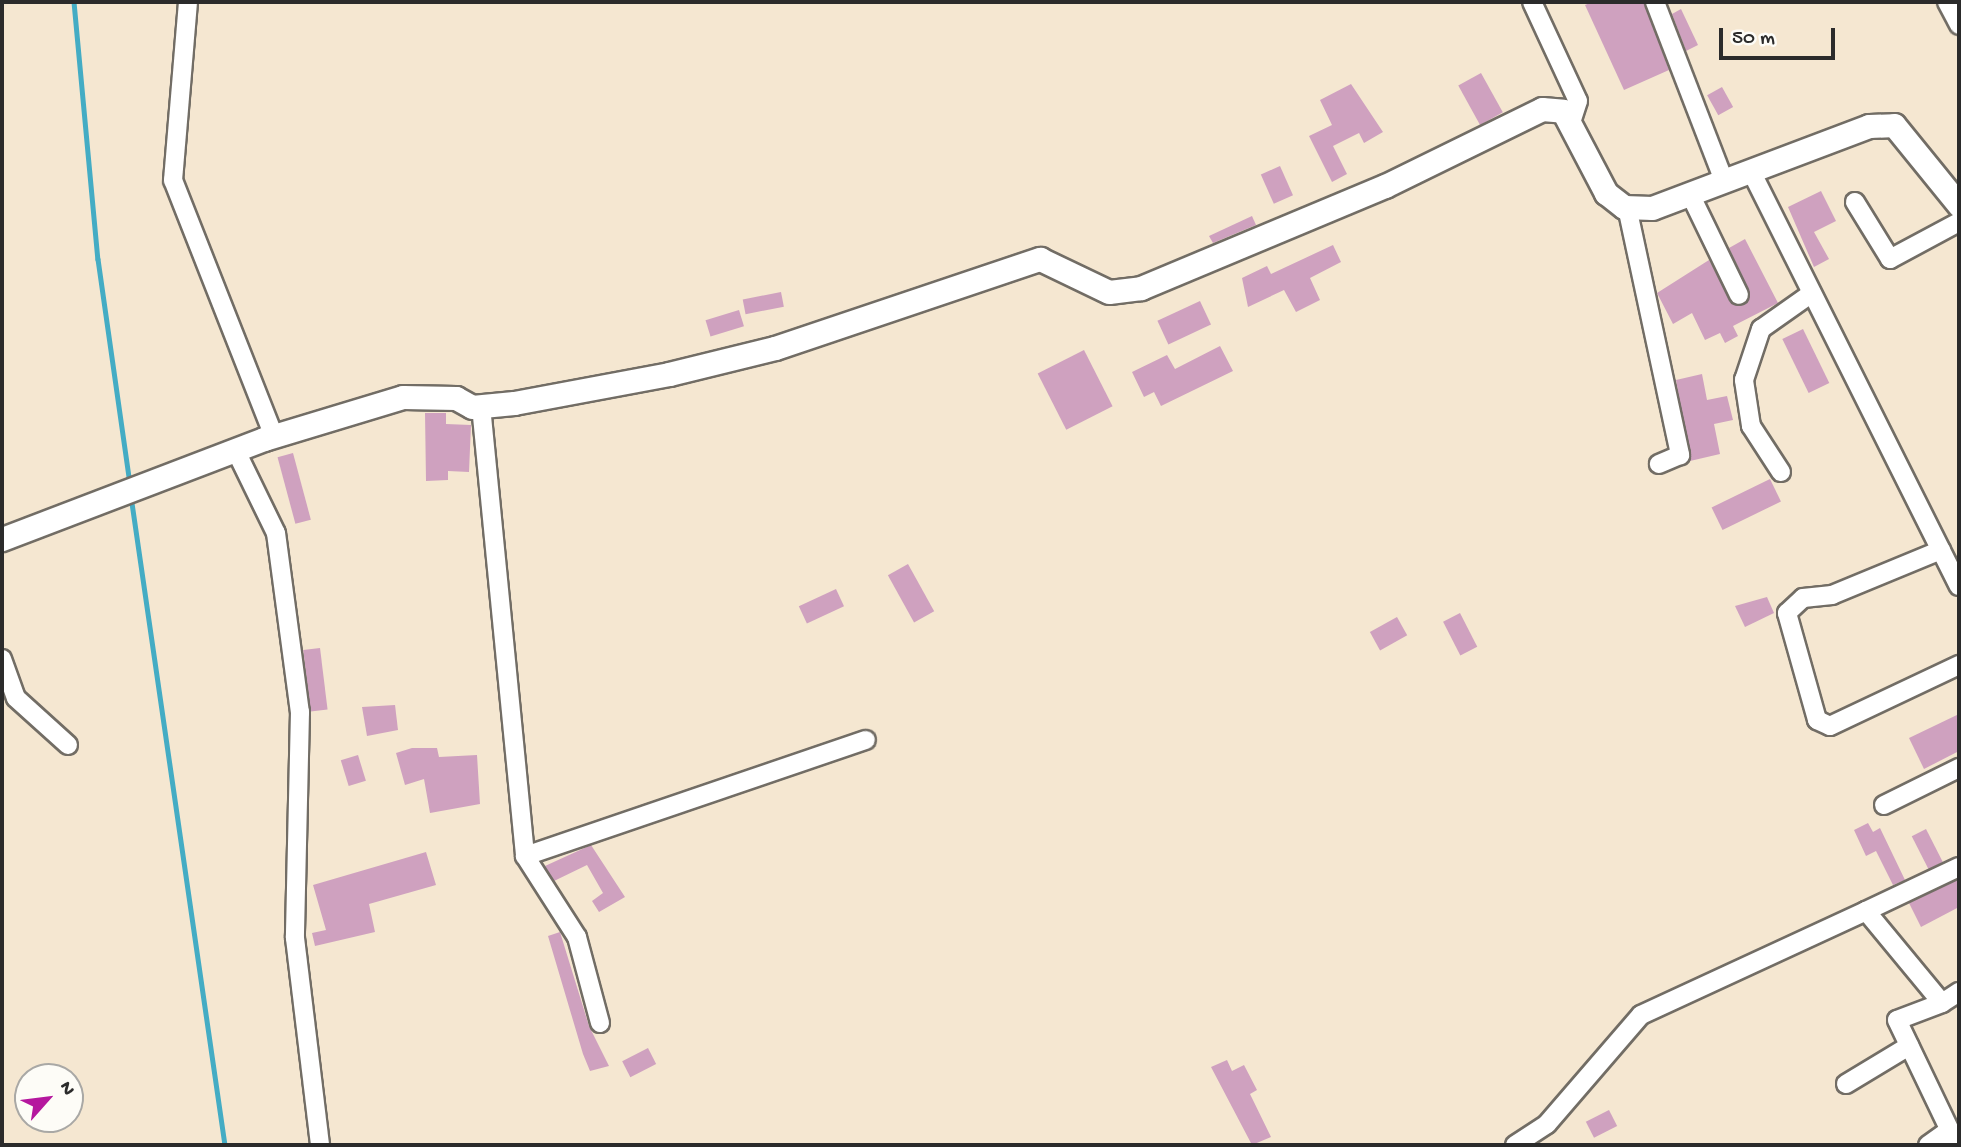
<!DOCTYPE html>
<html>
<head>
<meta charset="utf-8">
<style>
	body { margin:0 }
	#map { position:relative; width:1961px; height:1147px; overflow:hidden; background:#f5e7d1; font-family:"Gochi Hand",sans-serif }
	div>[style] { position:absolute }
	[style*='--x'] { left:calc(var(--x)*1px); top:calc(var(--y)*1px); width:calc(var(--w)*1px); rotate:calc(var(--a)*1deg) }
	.stream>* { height:4.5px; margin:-2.25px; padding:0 2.25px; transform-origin:2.25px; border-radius:2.25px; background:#44acc4 }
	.building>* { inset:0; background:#cfa1bf; transform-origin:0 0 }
	.roads { filter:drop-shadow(2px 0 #726d65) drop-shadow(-2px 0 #726d65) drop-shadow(0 2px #726d65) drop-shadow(0 -2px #726d65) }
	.minor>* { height:18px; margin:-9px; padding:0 9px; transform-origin:9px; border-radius:9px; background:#fff }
	.tertiary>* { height:23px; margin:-11.5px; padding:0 11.5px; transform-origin:11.5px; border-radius:11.5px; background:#fff }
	span { translate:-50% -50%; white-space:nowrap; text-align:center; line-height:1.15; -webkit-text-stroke:5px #fdfcf7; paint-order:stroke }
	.frame { position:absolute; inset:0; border:4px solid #2b2b2b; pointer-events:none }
	.north { position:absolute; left:14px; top:1063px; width:70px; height:70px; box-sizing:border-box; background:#fdfcf7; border:2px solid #a9a8a5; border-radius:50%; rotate:62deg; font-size:19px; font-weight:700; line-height:28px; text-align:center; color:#2b2b2b }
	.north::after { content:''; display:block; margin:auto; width:24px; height:32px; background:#b5179e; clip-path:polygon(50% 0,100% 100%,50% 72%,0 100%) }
	.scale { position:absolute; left:1719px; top:28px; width:116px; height:32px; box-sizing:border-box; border:4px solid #2b2b2b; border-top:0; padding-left:9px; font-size:21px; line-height:24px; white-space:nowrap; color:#2b2b2b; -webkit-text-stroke:5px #fdfcf7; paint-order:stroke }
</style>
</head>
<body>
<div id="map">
	<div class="stream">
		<i style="--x:74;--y:2;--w:258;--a:84.7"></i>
		<i style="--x:98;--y:259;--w:227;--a:81.9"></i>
		<i style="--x:131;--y:496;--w:656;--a:81.76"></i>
	</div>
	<div class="building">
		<i style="clip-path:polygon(1592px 2px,1644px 2px,1669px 70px,1624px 90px,1585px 5px)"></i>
		<i style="clip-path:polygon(1681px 9px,1698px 45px,1686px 51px,1672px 14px)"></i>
		<i style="left:1481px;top:73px;width:45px;height:26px;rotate:61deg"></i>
		<i style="clip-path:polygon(1351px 84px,1383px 132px,1364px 143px,1359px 133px,1333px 146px,1347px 174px,1332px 182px,1309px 136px,1332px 125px,1320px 100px)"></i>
		<i style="left:1722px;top:87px;width:23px;height:17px;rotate:61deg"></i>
		<i style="left:1280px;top:166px;width:32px;height:21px;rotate:66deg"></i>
		<i style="clip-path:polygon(1821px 191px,1836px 221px,1814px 232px,1829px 259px,1814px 267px,1788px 207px)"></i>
		<i style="clip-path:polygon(1252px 216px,1256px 225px,1213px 243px,1209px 236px)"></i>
		<i style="clip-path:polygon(1745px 239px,1778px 303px,1733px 326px,1738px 336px,1725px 343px,1720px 333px,1705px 340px,1692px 313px,1673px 324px,1657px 293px,1709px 260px,1732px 304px,1748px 302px,1749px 290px,1729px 248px)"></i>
		<i style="clip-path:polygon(1333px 245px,1341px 262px,1310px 278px,1320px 300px,1296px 312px,1284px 290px,1248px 307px,1242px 278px,1267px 266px,1271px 274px)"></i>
		<i style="left:781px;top:292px;width:15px;height:39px;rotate:79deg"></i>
		<i style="left:1200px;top:301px;width:26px;height:47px;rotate:65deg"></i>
		<i style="left:739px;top:310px;width:17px;height:35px;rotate:73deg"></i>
		<i style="left:1803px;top:329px;width:60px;height:23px;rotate:64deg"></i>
		<i style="clip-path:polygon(1220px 346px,1233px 371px,1161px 406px,1154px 392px,1144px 397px,1132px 372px,1167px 355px,1175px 369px)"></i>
		<i style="left:1084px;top:350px;width:63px;height:52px;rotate:63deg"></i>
		<i style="clip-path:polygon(1702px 374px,1707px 400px,1727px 396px,1733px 420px,1714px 424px,1720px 454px,1690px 461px,1676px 380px)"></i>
		<i style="clip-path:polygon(425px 413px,446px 413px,446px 424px,471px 425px,469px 472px,448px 471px,448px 480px,426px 481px)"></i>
		<i style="left:293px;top:453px;width:69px;height:16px;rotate:75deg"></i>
		<i style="left:1770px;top:479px;width:25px;height:65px;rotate:64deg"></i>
		<i style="left:908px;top:564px;width:54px;height:23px;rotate:61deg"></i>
		<i style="left:836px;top:589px;width:19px;height:41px;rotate:65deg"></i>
		<i style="clip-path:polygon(1767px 597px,1774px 613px,1745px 627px,1735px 606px)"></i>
		<i style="left:1460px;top:613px;width:38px;height:19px;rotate:63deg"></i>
		<i style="left:1397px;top:617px;width:21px;height:31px;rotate:61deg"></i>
		<i style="left:320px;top:648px;width:62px;height:17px;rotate:83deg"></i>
		<i style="clip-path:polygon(395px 705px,398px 730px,367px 736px,362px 707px)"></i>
		<i style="clip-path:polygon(1959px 714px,1959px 751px,1924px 769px,1909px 738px)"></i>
		<i style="clip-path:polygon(412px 748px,437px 748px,439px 757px,477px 755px,480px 804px,430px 813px,424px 779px,405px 785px,396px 753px)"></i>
		<i style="left:358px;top:755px;width:27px;height:18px;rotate:73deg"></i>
		<i style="clip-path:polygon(1868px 823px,1873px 832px,1880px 828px,1905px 880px,1893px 885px,1876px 851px,1866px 856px,1854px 830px)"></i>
		<i style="left:1926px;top:829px;width:37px;height:16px;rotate:63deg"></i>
		<i style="clip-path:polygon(591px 845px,625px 897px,599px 912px,592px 901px,603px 893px,587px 865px,554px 881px,545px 866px)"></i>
		<i style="clip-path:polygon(426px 852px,436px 885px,369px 904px,375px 932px,315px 946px,312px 933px,326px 930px,313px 885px)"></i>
		<i style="clip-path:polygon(1959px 879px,1959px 907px,1921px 927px,1909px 903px)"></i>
		<i style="clip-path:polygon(560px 932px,589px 1026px,609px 1066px,590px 1071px,583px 1054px,548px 936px)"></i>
		<i style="left:648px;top:1048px;width:18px;height:29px;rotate:63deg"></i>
		<i style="clip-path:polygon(1227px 1060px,1232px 1071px,1244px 1065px,1257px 1090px,1250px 1094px,1271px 1137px,1252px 1145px,1211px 1067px)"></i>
		<i style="left:1609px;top:1110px;width:18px;height:26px;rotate:63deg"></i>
	</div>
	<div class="roads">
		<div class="minor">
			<i style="--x:188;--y:2;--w:179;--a:94.8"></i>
			<i style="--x:173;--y:180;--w:275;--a:68.5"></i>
			<i style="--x:1532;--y:2;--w:109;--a:65.1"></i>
			<i style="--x:1578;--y:101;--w:23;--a:108"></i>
			<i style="--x:1655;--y:2;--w:192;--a:68.9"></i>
			<i style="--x:1947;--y:2;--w:26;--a:62"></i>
			<i style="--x:1751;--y:171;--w:464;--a:63.4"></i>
			<i style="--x:1690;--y:194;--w:112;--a:64.1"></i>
			<i style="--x:1855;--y:202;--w:67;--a:58.4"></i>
			<i style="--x:1890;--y:259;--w:78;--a:-28.2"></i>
			<i style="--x:1627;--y:207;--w:254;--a:77.9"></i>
			<i style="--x:1680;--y:455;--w:23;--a:157"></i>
			<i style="--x:481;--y:406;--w:452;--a:84.4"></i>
			<i style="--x:525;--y:856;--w:96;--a:57.3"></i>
			<i style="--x:577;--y:937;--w:89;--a:75"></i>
			<i style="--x:235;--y:449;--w:93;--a:64"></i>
			<i style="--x:276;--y:533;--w:181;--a:82.4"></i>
			<i style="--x:300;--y:712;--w:226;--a:91.3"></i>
			<i style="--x:295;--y:938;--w:209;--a:83.1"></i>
			<i style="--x:1781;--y:472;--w:55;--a:-123.1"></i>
			<i style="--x:1751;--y:426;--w:47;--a:-98.7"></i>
			<i style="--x:1744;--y:380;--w:54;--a:-71.6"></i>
			<i style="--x:1761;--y:329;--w:62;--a:-35.2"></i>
			<i style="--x:1941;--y:550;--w:118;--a:157.6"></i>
			<i style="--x:1832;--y:595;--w:29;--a:174"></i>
			<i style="--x:1803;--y:598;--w:22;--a:137"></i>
			<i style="--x:1787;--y:613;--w:111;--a:74.3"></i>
			<i style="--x:1817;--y:720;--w:14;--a:25"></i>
			<i style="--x:1830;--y:726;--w:143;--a:-25.3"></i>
			<i style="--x:2;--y:659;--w:41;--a:70.3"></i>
			<i style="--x:16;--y:698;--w:70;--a:42.1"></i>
			<i style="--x:1884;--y:805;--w:84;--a:-26.3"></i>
			<i style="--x:525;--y:856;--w:360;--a:-18.8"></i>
			<i style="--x:1866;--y:911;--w:103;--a:-25.3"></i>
			<i style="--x:1942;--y:1003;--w:48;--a:159.3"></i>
			<i style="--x:1897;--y:1020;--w:139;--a:64.4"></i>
			<i style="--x:1846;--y:1084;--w:74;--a:-31.1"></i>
			<i style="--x:1515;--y:1145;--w:38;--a:-33"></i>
			<i style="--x:1547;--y:1124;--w:144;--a:-49.2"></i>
			<i style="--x:1641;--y:1015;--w:248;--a:-24.8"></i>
			<i style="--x:1866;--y:911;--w:119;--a:50.4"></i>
			<i style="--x:1942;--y:1003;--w:20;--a:-33"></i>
			<i style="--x:1928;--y:1145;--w:24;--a:-35"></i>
		</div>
		<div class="tertiary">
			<i style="--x:2;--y:539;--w:280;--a:-20.9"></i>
			<i style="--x:264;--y:439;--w:145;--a:-16.8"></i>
			<i style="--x:403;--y:397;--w:53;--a:1.1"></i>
			<i style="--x:456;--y:398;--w:18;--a:29"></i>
			<i style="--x:472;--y:407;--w:42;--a:-5.4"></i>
			<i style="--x:514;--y:403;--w:158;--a:-10.6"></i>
			<i style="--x:669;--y:374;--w:109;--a:-13.8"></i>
			<i style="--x:775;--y:348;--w:280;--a:-18.6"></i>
			<i style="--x:1040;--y:259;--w:76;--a:25.6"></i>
			<i style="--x:1109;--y:292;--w:32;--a:-7"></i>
			<i style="--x:1141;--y:288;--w:264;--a:-22.7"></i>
			<i style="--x:1385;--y:186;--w:175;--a:-26.1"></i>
			<i style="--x:1542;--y:109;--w:21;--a:5"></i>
			<i style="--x:1563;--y:111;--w:93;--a:62.3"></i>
			<i style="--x:1606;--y:193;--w:23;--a:38"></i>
			<i style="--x:1624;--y:207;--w:28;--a:2"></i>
			<i style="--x:1652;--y:208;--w:232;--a:-20.7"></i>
			<i style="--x:1869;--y:126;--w:25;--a:-2"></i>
			<i style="--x:1894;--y:125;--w:103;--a:50.9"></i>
		</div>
	</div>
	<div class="frame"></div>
	<div class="north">N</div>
	<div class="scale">50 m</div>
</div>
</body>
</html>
